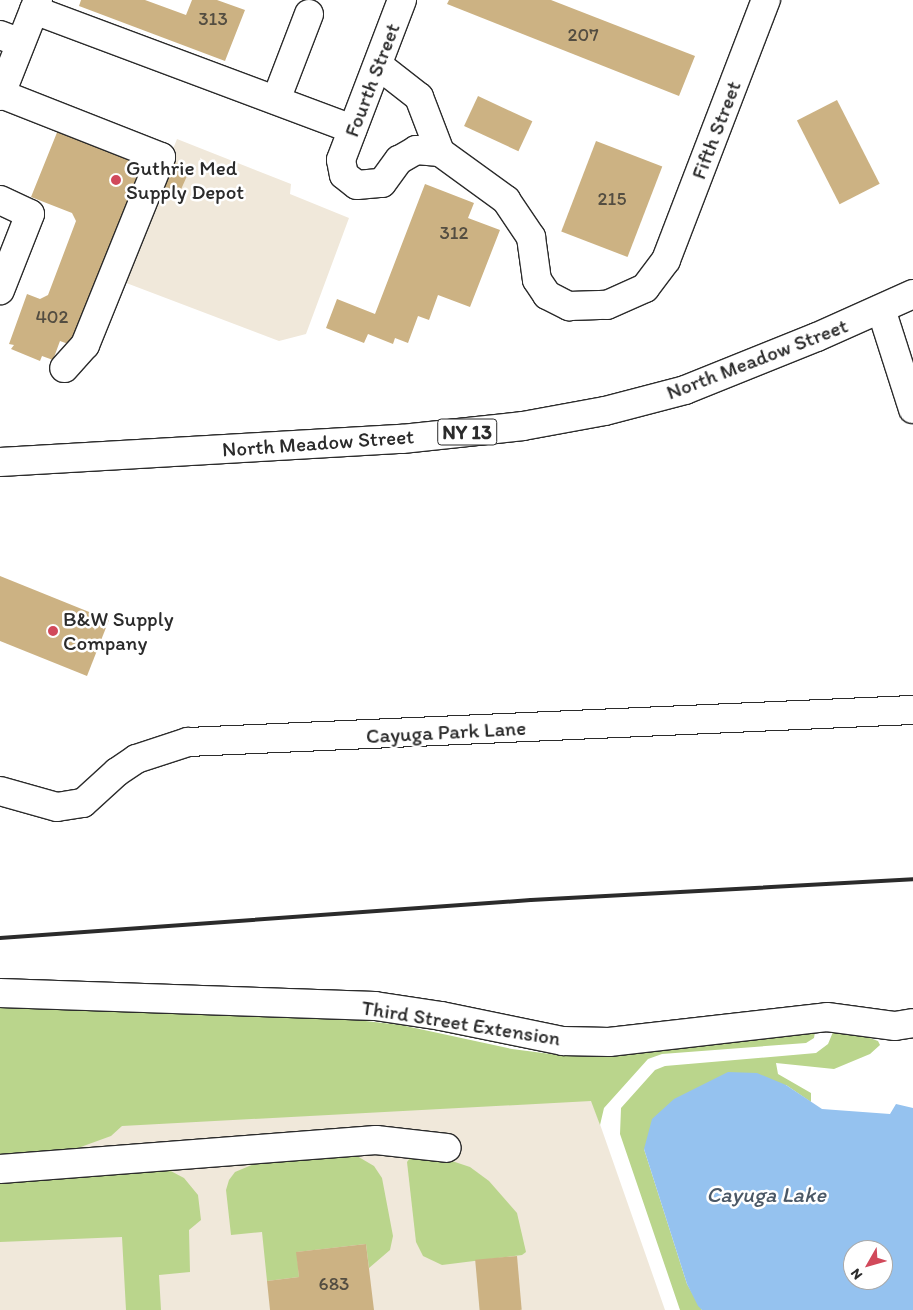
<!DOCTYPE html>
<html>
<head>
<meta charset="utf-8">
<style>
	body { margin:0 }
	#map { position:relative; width:913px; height:1310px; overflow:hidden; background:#fff; font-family:Itim,sans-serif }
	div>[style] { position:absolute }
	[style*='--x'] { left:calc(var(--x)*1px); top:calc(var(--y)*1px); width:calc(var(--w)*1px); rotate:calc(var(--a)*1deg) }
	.built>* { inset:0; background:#f0e8da }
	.green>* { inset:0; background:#bad58c }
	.water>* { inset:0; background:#95c2ef }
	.building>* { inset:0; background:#ccb283; transform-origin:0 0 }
	.roads { filter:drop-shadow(1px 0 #2b2b2b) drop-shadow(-1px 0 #2b2b2b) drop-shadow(0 1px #2b2b2b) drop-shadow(0 -1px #2b2b2b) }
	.minor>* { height:28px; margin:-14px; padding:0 14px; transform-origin:14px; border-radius:14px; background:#fff }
	.highway>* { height:28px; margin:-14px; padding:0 14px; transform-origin:14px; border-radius:14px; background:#fff }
	.rail>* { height:4px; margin:-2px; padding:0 2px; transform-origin:2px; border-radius:2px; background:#2b2b2b }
	.dots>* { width:14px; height:14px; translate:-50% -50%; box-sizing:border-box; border:2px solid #fff; border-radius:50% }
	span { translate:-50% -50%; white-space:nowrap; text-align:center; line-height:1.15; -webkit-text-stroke:5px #fff; paint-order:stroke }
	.number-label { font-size:19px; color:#534d41 }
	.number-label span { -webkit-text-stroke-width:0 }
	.shield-label span { padding:1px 4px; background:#fff; border:1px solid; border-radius:4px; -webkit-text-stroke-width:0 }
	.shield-label { font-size:20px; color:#2b2b2b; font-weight:700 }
	.street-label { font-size:21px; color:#2b2b2b }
	.poi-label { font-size:21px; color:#2b2b2b }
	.left { translate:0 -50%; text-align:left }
	.water-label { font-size:22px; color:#4b5866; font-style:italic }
	.north { position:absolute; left:843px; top:1240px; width:50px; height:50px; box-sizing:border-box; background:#fff; border:1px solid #aaa; border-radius:50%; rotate:232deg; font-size:14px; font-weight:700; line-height:20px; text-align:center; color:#2b2b2b }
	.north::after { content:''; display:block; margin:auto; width:18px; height:22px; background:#d1495b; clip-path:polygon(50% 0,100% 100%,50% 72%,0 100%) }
</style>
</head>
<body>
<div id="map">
	<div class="built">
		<i style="clip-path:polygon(177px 139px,291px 184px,290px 194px,349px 218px,306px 334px,279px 341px,121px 281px)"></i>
		<i style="clip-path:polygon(588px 1090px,665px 1310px,0 1310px,0 1127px)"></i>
	</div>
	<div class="green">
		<i style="clip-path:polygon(0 1007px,312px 1015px,401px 1025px,512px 1049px,566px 1056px,650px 1052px,815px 1032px,814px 1038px,806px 1043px,662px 1054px,648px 1059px,604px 1108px,600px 1125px,591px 1101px,122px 1126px,111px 1136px,56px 1156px,0 1161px)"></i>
		<i style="clip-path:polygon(833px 1032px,856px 1033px,878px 1041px,880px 1045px,870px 1054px,834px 1069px,776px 1063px,778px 1074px,811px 1093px,811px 1102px,786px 1085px,644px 1149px,687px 1284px,702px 1310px,680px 1310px,620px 1134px,621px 1108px,655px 1070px,665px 1066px,816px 1053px,828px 1044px)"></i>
		<i style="clip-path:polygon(357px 1156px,374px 1166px,382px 1178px,393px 1236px,390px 1250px,369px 1268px,366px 1244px,297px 1252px,299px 1277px,267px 1281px,262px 1232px,231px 1235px,226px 1190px,229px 1180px,235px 1172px,254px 1164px)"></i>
		<i style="clip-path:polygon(410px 1158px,441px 1158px,455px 1162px,470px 1167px,489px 1181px,517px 1213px,526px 1252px,522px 1255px,442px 1265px,423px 1256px,416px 1242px,407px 1162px)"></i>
		<i style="clip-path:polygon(167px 1169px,184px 1178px,198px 1195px,201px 1220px,189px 1230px,190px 1272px,159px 1275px,161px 1310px,126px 1310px,122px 1237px,0 1242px,0 1182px)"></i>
	</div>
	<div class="water">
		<i style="clip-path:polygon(evenodd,728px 1072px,757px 1073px,786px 1085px,822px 1109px,890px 1114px,896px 1104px,913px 1108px,913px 1310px,702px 1310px,698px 1306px,687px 1284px,644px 1149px,652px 1119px,674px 1099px,728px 1072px,853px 1250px,883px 1250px,883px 1280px,853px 1280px,853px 1250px)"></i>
	</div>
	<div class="building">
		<i style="clip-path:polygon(81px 0,145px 0,186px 15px,192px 0,217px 0,245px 10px,225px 61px,79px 6px)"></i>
		<i style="clip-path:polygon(449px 0,551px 0,695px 56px,679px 96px,447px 4px)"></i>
		<i style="left:478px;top:96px;width:60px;height:33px;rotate:25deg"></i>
		<i style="left:837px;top:100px;width:94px;height:45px;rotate:63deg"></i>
		<i style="clip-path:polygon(58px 130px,152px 167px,74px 346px,60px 341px,53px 360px,42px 356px,40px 361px,11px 349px,14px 345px,9px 344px,27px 294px,40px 299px,48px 295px,76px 221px,72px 213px,31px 197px)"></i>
		<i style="left:596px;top:141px;width:71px;height:97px;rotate:21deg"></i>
		<i style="left:170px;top:160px;width:22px;height:28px;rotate:24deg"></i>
		<i style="clip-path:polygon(425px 184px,474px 203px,468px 218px,500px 230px,470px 307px,438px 295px,429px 320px,418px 316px,408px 343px,395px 338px,393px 344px,368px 334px,364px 343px,326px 328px,337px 299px,375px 314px)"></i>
		<i style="clip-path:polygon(0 576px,109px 620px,87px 676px,0 641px)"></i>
		<i style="clip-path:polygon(366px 1244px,374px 1310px,270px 1310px,267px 1281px,299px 1277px,296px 1252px)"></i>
		<i style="left:517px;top:1256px;width:54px;height:42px;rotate:85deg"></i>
	</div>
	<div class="roads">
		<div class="minor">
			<i style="--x:402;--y:0;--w:171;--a:110.9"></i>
			<i style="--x:341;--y:160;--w:15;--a:79"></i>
			<i style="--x:344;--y:175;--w:16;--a:38"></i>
			<i style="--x:357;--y:185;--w:25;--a:-5"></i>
			<i style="--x:382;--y:183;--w:29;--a:-54"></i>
			<i style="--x:399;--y:160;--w:20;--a:-30"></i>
			<i style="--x:416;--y:150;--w:24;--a:5"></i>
			<i style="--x:34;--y:10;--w:340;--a:20.5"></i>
			<i style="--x:0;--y:35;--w:22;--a:21"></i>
			<i style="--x:378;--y:65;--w:52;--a:38"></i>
			<i style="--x:419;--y:97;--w:59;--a:69.1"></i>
			<i style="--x:440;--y:152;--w:82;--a:36"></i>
			<i style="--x:506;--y:200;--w:45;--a:56"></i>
			<i style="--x:531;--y:237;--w:43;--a:82.1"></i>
			<i style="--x:537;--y:280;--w:18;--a:56"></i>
			<i style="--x:547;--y:295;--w:25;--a:27"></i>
			<i style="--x:569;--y:306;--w:38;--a:-2"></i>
			<i style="--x:607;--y:305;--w:42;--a:-24.1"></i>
			<i style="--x:645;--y:288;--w:35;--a:-53"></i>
			<i style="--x:666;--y:260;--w:279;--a:-69"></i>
			<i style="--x:1;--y:94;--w:172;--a:21.5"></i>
			<i style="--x:161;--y:157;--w:203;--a:112"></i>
			<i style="--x:85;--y:345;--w:31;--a:132"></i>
			<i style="--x:0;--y:96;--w:103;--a:-68.4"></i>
			<i style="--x:276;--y:100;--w:92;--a:-69"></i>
			<i style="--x:0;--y:200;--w:33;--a:25"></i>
			<i style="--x:30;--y:214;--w:82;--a:111.5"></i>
			<i style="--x:881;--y:309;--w:105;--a:72.3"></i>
			<i style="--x:0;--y:791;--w:59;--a:15.7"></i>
			<i style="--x:57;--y:807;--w:26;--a:-9"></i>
			<i style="--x:83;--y:803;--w:46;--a:-42.4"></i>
			<i style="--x:117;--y:772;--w:23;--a:-34"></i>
			<i style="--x:136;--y:759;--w:55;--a:-18.1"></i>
			<i style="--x:188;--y:742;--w:726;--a:-2.53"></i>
			<i style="--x:0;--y:993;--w:375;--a:2"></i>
			<i style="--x:375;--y:1006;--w:67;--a:8.6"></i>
			<i style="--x:441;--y:1016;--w:125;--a:11.6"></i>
			<i style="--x:563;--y:1041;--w:46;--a:1.2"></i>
			<i style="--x:609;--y:1042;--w:219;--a:-6.5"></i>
			<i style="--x:827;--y:1017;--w:69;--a:7.5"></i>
			<i style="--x:895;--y:1026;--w:18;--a:-9"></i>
			<i style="--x:0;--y:1169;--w:377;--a:-4.4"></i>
			<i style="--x:376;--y:1140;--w:71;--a:6.4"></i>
		</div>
		<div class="highway">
			<i style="--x:0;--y:462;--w:403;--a:-3.3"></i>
			<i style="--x:402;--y:439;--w:122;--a:-6.1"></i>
			<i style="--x:523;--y:426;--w:83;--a:-10.4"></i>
			<i style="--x:605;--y:411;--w:83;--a:-14.7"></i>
			<i style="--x:685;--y:390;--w:142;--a:-21.9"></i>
			<i style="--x:817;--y:337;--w:105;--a:-24.1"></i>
		</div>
	</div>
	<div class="rail">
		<i style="--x:0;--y:938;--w:532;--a:-4.09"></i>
		<i style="--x:531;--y:900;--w:383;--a:-3.1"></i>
	</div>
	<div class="dots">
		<i style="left:116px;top:180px;background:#d1495b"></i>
		<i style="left:53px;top:631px;background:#d1495b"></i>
	</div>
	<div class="number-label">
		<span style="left:213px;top:19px">313</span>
		<span style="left:583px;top:35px">207</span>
		<span style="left:612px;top:199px">215</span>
		<span style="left:454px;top:233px">312</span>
		<span style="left:52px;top:317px">402</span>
		<span style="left:334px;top:1284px">683</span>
	</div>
	<div class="shield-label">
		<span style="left:467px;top:432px">NY 13</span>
	</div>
	<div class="street-label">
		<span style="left:372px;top:80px;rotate:-69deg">Fourth Street</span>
		<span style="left:716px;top:130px;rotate:-69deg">Fifth Street</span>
		<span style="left:757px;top:359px;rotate:-21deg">North Meadow Street</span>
		<span style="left:318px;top:443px;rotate:-4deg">North Meadow Street</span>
		<span style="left:446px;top:732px;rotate:-3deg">Cayuga Park Lane</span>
		<span style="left:461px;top:1023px;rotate:9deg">Third Street Extension</span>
	</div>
	<div class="poi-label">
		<span class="left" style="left:126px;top:180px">Guthrie Med<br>Supply Depot</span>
		<span class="left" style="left:63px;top:631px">B&amp;W Supply<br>Company</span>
	</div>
	<div class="water-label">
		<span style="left:766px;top:1195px">Cayuga Lake</span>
	</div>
	<div class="north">N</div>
</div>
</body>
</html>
